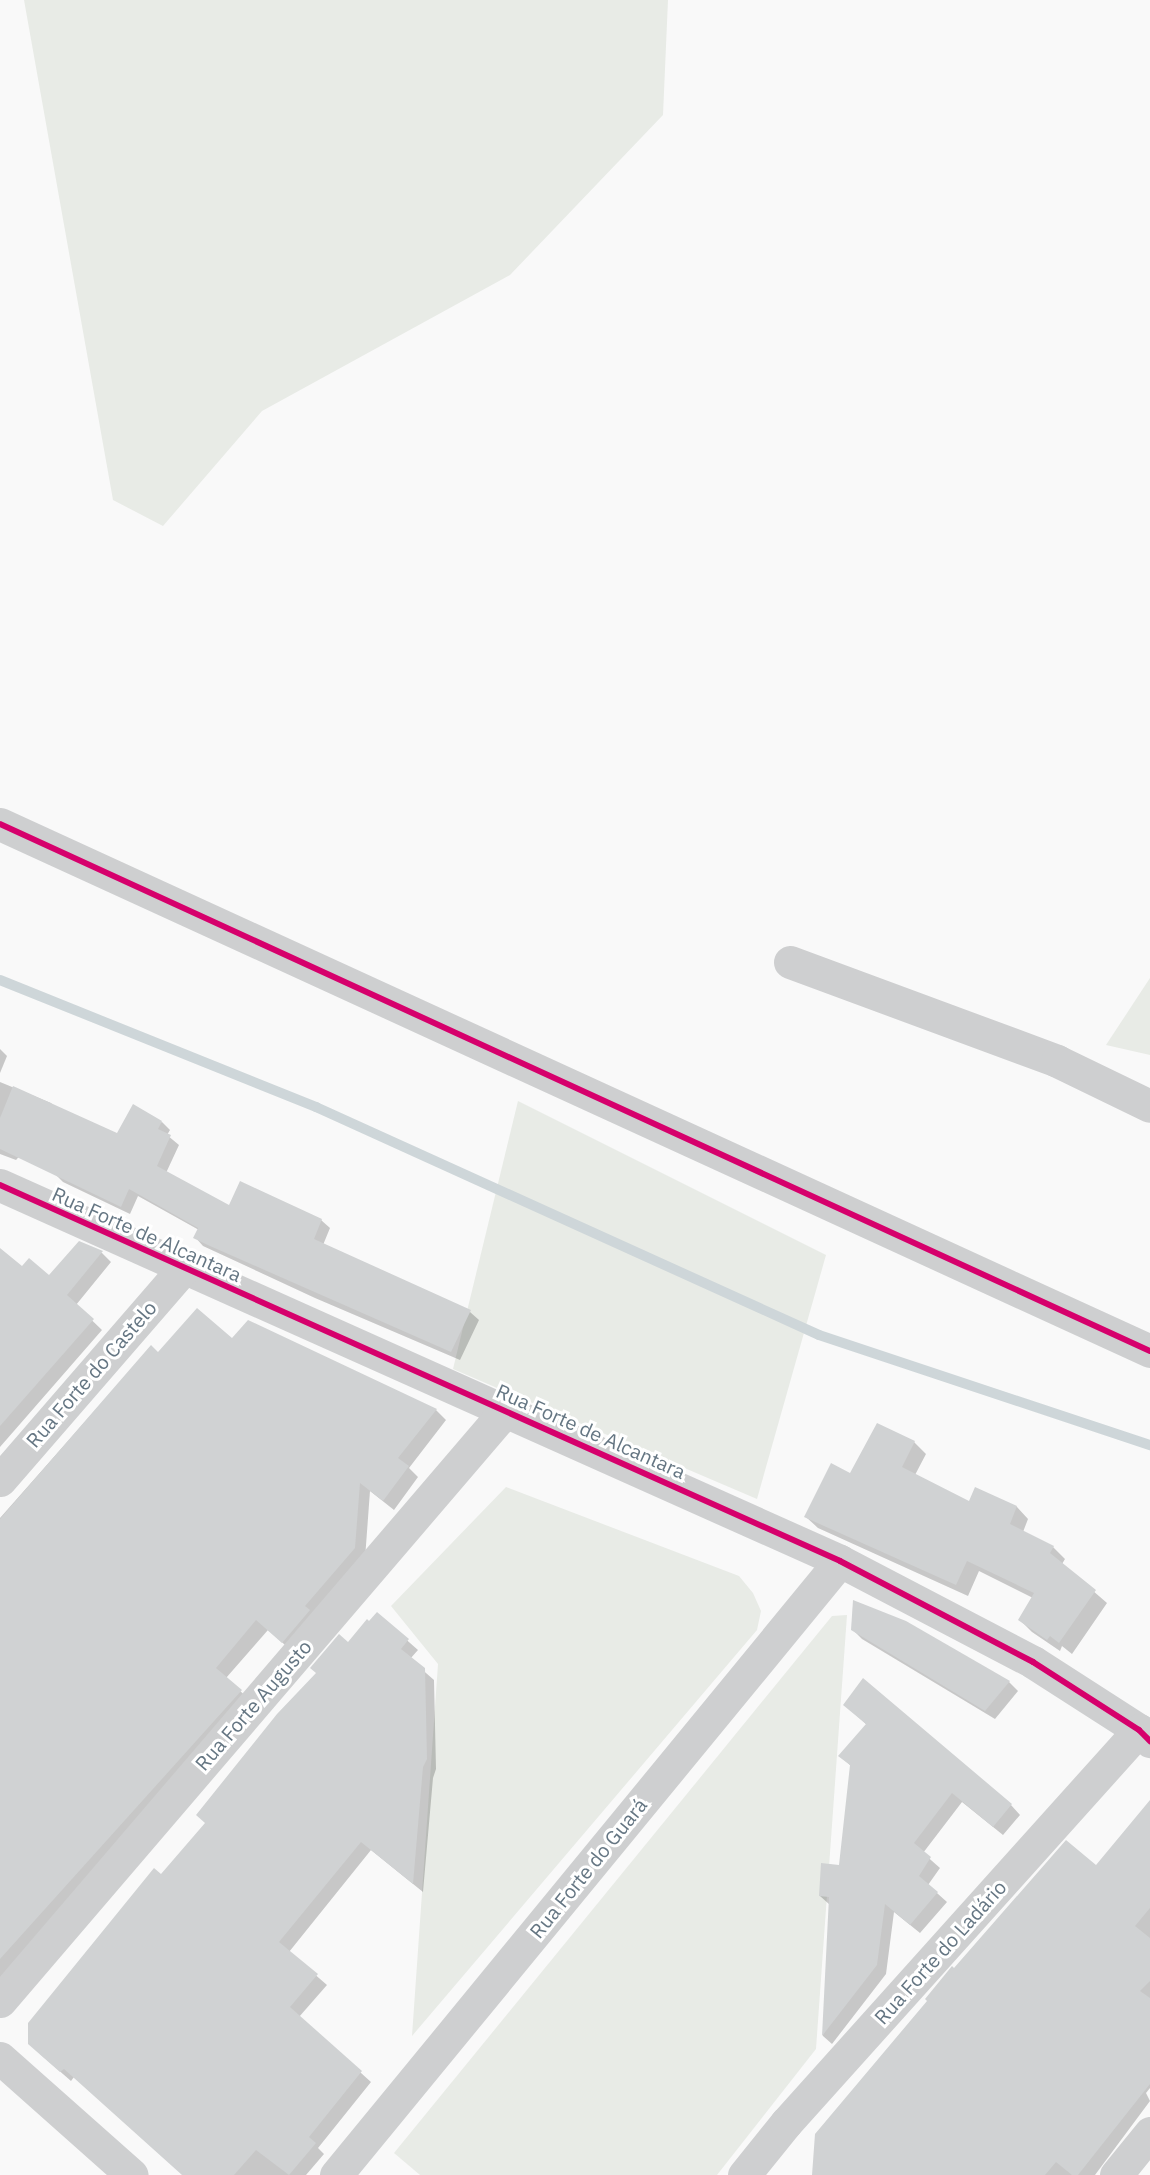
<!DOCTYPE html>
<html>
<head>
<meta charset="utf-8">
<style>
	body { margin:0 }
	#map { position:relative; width:1150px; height:2175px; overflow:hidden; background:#f9f9f9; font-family:"IBM Plex Sans",sans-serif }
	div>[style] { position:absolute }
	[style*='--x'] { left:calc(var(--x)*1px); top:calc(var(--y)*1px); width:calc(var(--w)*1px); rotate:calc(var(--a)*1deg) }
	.green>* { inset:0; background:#e8ebe6 }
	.shadow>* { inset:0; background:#0003 }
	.stream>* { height:10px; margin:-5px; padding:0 5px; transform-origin:5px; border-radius:5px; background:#ced6d9 }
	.building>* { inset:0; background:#d0d2d3 }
	.minor>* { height:33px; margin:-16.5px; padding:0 16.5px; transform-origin:16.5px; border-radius:16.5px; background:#cecfd0 }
	.cycleway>* { height:6px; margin:-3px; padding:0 3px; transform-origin:3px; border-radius:3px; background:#d6006c }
	span { translate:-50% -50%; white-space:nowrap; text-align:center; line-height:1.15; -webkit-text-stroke:6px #fff; paint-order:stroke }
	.street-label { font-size:20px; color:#657683 }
</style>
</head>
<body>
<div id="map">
	<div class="green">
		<i style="clip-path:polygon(24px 0,668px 0,663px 115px,510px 275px,262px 411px,163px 526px,113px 500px)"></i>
		<i style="clip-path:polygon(1150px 978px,1150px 1055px,1106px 1045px)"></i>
		<i style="clip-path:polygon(518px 1101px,826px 1255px,757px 1499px,453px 1369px)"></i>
		<i style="clip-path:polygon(506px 1487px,739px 1576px,753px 1593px,761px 1611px,757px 1630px,412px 2036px,438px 1664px,391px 1606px)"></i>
		<i style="clip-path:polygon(847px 1615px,816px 2049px,717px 2175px,420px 2175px,394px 2153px,832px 1616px)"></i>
	</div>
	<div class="shadow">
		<i style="clip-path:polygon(0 1049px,7px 1056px,0 1073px)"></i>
		<i style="clip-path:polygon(0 1082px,51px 1103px,60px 1112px,16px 1160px,0 1154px)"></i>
		<i style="clip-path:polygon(162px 1122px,170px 1130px,167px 1135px,179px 1145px,166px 1173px,230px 1207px,321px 1220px,330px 1228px,323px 1245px,470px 1312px,479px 1320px,460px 1360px,315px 1298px,203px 1246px,195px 1237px,199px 1230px,138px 1196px,130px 1214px,63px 1182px,55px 1174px,117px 1135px)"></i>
		<i style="clip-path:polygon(79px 1243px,102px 1253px,111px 1262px,76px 1305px,102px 1330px,0 1447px,0 1249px,22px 1268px,49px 1278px)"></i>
		<i style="clip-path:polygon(232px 1340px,436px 1410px,446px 1420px,409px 1468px,418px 1477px,394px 1510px,370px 1491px,365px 1559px,293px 1652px,268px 1630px,226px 1678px,251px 1701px,0 1981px,0 1518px,151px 1347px,159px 1354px)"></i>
		<i style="clip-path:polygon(878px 1425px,914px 1442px,926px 1454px,915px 1475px,969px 1503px,975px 1489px,1017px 1507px,1028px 1519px,1023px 1532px,1053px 1547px,1065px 1559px,1062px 1564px,1107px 1603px,1072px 1654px,1062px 1646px,1060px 1651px,1032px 1632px,1020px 1620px,1033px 1598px,979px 1571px,968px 1596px,818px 1528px,806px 1517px,851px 1475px)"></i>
		<i style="clip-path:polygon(377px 1614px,418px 1650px,410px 1659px,434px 1680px,436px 1769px,433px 1778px,423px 1892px,371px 1850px,289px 1952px,327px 1985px,299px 2017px,371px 2082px,318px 2148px,324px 2154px,306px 2175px,184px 2175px,74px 2077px,71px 2081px,40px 2054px,161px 1876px,207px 1823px,348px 1644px)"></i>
		<i style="clip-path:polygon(853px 1630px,1009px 1682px,1018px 1691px,995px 1719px,862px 1639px)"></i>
		<i style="clip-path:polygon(845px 1705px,1011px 1805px,1020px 1815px,1003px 1835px,962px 1802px,923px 1853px,940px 1868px,928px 1885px,947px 1902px,920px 1933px,894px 1912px,886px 1974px,832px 2044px,823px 2036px,830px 1905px,820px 1896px,840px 1866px,851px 1766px,840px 1756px,867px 1725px)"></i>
		<i style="clip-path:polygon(1150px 1824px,1150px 2088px,1146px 2093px,1150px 2101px,1095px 2175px,813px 2175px,954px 1970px,1096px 1867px)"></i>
	</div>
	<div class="stream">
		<i style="--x:0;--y:980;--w:341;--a:21.9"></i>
		<i style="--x:316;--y:1107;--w:552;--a:24.38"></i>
		<i style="--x:819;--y:1335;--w:349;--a:18.4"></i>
	</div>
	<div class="building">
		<i style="clip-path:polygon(13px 1086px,117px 1133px,133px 1104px,162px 1121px,158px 1129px,171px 1135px,157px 1166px,229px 1205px,240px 1181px,322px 1219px,314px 1239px,471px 1310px,451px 1352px,210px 1246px,193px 1238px,198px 1228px,129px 1189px,121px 1207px,0 1149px,0 1118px)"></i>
		<i style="clip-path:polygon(79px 1241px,103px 1251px,67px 1295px,94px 1319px,0 1426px,0 1248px,22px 1266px,29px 1258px,49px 1275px)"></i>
		<i style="clip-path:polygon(197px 1308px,232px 1338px,248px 1320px,437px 1409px,398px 1458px,409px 1466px,383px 1501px,360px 1483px,355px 1548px,305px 1606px,310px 1610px,282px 1643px,256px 1620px,216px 1668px,242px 1690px,0 1959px,0 1519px,151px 1345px,158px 1352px)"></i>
		<i style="clip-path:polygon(877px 1423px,915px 1441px,902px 1467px,969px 1501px,975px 1487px,1017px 1506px,1010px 1524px,1054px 1546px,1050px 1553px,1096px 1590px,1059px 1643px,1050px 1636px,1047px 1640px,1018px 1620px,1034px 1593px,967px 1561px,956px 1585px,804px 1517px,831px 1463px,850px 1473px)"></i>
		<i style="clip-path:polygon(853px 1600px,906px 1621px,1010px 1681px,985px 1711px,851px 1630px)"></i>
		<i style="clip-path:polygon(377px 1612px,409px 1639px,401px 1649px,425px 1668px,427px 1759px,423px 1767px,413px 1884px,361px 1842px,279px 1942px,318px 1974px,290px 2007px,362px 2071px,309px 2137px,316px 2143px,289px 2175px,256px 2150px,234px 2175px,182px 2175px,64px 2069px,60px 2072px,28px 2044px,28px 2023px,154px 1868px,161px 1874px,205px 1823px,196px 1815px,277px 1714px,316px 1673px,310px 1668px,339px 1634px,348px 1642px,367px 1619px,369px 1621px)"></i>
		<i style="clip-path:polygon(863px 1678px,1012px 1804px,993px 1827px,952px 1793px,914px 1843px,931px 1857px,919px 1876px,938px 1892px,910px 1925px,885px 1904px,877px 1965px,822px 2036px,829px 1897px,819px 1896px,821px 1863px,839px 1865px,850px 1765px,838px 1756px,866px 1724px,843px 1705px)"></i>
		<i style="clip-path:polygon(1150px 1800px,1150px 1908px,1135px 1926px,1150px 1938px,1150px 1981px,1140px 1991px,1150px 1998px,1150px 2084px,1078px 2175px,1072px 2175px,1056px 2162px,1045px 2175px,812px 2175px,815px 2134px,927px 2001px,925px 1999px,952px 1966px,954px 1968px,1066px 1840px,1096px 1865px)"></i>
	</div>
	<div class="minor">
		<i style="--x:0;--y:824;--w:1265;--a:24.62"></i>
		<i style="--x:790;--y:962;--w:285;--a:20.3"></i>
		<i style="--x:1057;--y:1061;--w:103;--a:25.8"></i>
		<i style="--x:0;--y:1185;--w:920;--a:24.11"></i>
		<i style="--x:840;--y:1561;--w:218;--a:27.6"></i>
		<i style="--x:1033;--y:1662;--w:126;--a:32.7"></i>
		<i style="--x:1139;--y:1730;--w:16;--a:45"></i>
		<i style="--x:0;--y:1480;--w:279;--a:-49.1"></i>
		<i style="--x:0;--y:2001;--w:778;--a:-49.43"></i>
		<i style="--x:0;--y:2058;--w:176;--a:41.6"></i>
		<i style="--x:336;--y:2175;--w:794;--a:-50.62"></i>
		<i style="--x:744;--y:2175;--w:67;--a:-51.1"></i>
		<i style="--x:786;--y:2123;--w:528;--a:-48.07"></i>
		<i style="--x:1116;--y:2175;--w:54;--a:-51"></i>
	</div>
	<div class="cycleway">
		<i style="--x:0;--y:824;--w:1265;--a:24.62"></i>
		<i style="--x:0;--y:1185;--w:920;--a:24.11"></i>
		<i style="--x:840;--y:1561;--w:218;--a:27.6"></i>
		<i style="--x:1033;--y:1662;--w:126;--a:32.7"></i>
		<i style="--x:1139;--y:1730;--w:16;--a:45"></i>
	</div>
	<div class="street-label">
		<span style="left:147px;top:1234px;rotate:24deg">Rua Forte de Alcantara</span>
		<span style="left:91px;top:1374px;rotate:-49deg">Rua Forte do Castelo</span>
		<span style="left:591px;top:1431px;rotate:24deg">Rua Forte de Alcantara</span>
		<span style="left:253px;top:1705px;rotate:-49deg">Rua Forte Augusto</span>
		<span style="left:588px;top:1868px;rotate:-51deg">Rua Forte do Guará</span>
		<span style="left:940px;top:1952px;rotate:-48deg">Rua Forte do Ladário</span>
	</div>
</div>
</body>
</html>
